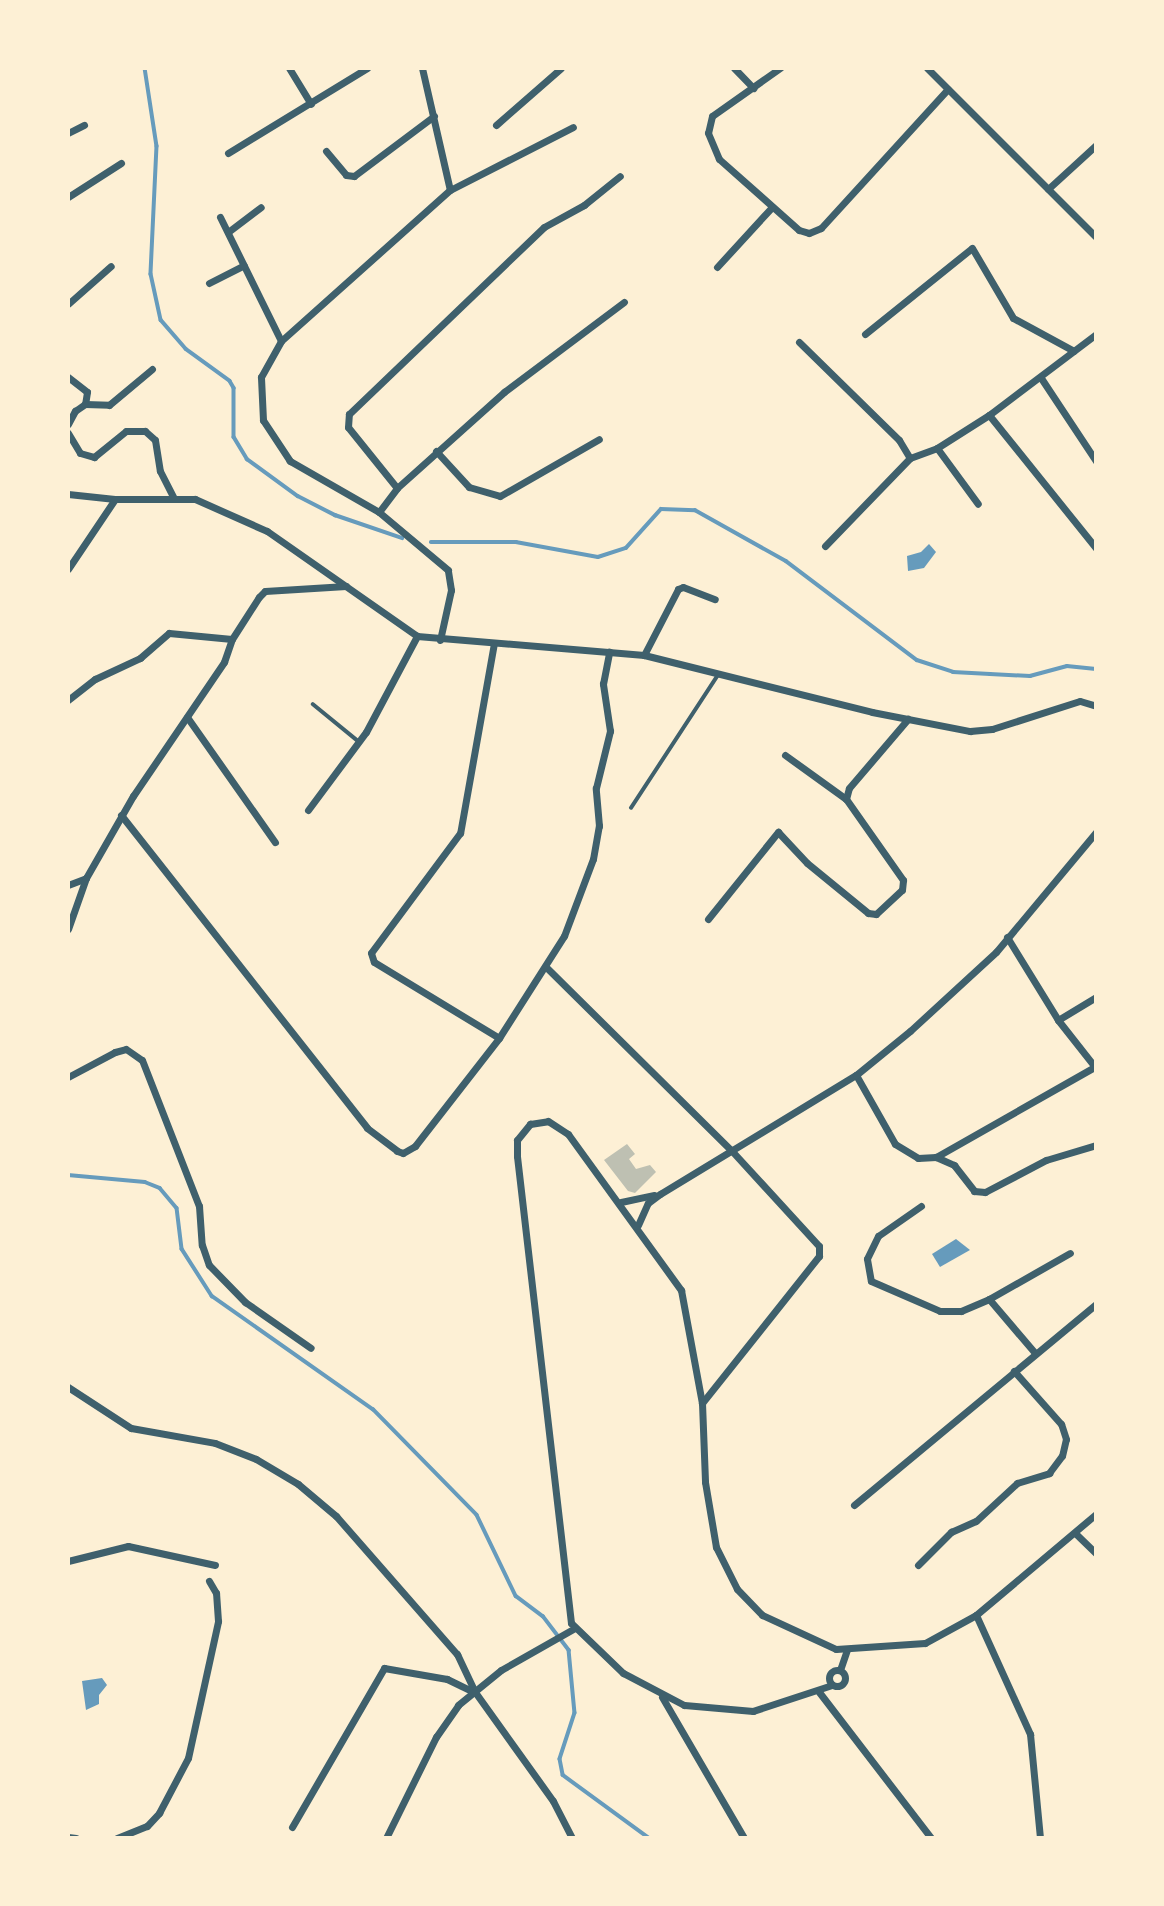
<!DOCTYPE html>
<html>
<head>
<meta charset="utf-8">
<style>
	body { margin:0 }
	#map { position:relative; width:1164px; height:1906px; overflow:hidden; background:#fdf0d5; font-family:"Fira Sans Condensed",sans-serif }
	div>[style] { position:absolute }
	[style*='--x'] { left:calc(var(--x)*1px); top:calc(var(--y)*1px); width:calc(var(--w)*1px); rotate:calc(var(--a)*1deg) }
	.water>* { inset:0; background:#669bbc }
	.stream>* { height:3.5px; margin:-1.75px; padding:0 1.75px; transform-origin:1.75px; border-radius:1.75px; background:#669bbc }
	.building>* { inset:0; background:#bec0b2 }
	.service>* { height:3.5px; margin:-1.75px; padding:0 1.75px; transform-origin:1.75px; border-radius:1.75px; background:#3f606c }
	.minor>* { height:7px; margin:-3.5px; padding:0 3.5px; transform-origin:3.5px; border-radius:3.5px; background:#3f606c }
	.minor>.ring { margin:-3.5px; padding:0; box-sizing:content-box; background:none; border:7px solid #3f606c; border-radius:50% }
	span { translate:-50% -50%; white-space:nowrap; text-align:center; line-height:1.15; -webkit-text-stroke:6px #fdf0d5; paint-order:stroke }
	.frame { position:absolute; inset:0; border:70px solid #fdf0d5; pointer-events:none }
</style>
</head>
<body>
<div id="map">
	<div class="water">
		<i style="clip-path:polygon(929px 544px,936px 552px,924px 568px,908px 571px,907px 556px,921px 552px)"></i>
		<i style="clip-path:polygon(956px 1239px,970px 1250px,940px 1267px,932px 1254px)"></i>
		<i style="clip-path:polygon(102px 1678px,107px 1685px,99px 1695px,99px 1704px,86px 1710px,82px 1681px)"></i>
	</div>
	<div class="stream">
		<i style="--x:145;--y:68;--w:79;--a:81.3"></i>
		<i style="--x:157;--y:146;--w:128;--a:92.7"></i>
		<i style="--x:151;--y:274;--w:47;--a:77.7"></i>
		<i style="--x:161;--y:320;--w:38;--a:49"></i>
		<i style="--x:186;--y:349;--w:54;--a:36"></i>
		<i style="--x:230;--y:381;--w:8;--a:60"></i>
		<i style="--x:234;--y:388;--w:49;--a:90"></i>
		<i style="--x:234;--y:437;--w:26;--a:59"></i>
		<i style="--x:247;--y:459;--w:63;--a:36"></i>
		<i style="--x:298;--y:496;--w:42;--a:27.2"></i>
		<i style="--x:335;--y:515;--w:71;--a:18.9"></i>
		<i style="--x:431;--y:542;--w:85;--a:0"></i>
		<i style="--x:516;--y:542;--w:83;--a:10.4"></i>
		<i style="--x:598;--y:557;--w:29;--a:-18"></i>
		<i style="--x:626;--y:548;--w:52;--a:-48.1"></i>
		<i style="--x:661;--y:509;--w:34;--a:2"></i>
		<i style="--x:695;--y:510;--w:104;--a:29.3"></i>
		<i style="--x:786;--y:561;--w:164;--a:37.1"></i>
		<i style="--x:917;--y:660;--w:38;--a:18"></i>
		<i style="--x:953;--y:672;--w:37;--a:3"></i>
		<i style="--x:990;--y:674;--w:40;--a:2.9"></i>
		<i style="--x:1030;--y:676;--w:38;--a:-15"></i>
		<i style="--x:1067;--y:666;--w:29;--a:6"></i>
		<i style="--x:68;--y:1175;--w:77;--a:5.2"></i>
		<i style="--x:145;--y:1182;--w:16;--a:22"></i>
		<i style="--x:160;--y:1188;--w:26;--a:50"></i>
		<i style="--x:177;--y:1208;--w:41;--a:83"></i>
		<i style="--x:182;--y:1249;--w:56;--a:57.4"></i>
		<i style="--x:212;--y:1296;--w:197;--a:35.1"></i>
		<i style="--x:373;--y:1409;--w:148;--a:45.5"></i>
		<i style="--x:477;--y:1515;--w:90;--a:64.3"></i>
		<i style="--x:516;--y:1596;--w:34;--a:37"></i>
		<i style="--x:543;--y:1616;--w:43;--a:52.6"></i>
		<i style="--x:569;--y:1650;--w:63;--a:84.6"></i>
		<i style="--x:575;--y:1713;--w:48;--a:108.1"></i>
		<i style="--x:560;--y:1759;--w:16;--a:79"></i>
		<i style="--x:563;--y:1775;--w:107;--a:36.2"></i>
	</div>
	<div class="building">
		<i style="clip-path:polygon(627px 1144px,635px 1154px,629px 1159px,636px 1169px,650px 1165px,656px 1172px,635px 1193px,628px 1191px,604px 1160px)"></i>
	</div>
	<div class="service">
		<i style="--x:313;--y:704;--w:57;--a:39.3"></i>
		<i style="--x:631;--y:808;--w:159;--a:-56.8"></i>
	</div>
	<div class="minor">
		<i style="--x:289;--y:68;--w:42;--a:58.6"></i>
		<i style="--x:422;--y:68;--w:125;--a:77.1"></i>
		<i style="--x:734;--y:68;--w:28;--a:46"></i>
		<i style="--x:780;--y:68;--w:83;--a:144.8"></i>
		<i style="--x:712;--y:116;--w:17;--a:103"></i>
		<i style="--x:708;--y:133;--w:28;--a:67"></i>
		<i style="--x:719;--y:159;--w:107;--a:41.6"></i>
		<i style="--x:799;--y:230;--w:10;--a:17"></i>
		<i style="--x:809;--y:233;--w:13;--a:-23"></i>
		<i style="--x:821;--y:228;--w:188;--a:-47.6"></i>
		<i style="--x:927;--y:68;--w:239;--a:45"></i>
		<i style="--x:496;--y:125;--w:86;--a:-41.2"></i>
		<i style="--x:68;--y:133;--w:18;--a:-27"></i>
		<i style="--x:326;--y:151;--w:31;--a:50"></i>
		<i style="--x:346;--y:175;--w:8;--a:7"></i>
		<i style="--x:354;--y:176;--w:100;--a:-36.9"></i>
		<i style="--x:228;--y:153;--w:163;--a:-31.4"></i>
		<i style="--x:1048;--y:189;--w:65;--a:-42.5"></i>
		<i style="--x:68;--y:197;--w:63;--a:-32.7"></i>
		<i style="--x:220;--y:217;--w:138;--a:63.8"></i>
		<i style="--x:228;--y:232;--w:41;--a:-37.1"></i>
		<i style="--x:717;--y:267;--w:81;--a:-47.5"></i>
		<i style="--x:209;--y:283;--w:39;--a:-27"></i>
		<i style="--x:68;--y:304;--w:57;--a:-41.5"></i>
		<i style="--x:865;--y:334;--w:137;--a:-38.8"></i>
		<i style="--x:972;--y:248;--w:81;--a:59.6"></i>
		<i style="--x:1013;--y:318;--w:69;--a:28.4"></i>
		<i style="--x:799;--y:342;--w:140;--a:44.4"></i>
		<i style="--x:899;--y:440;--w:21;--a:59"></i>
		<i style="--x:68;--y:377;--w:24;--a:38"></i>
		<i style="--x:87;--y:392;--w:12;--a:99"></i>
		<i style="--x:85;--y:404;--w:24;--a:2"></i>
		<i style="--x:109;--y:405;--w:56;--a:-39.9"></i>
		<i style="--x:1041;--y:378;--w:100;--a:56.5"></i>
		<i style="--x:989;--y:415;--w:171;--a:51.2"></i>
		<i style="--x:68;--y:424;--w:15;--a:-62"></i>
		<i style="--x:75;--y:411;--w:12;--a:-35"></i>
		<i style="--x:68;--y:433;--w:23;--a:59"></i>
		<i style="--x:80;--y:453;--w:15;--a:16"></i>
		<i style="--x:94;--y:457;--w:41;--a:-39.1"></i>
		<i style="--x:126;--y:431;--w:19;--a:0"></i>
		<i style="--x:145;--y:431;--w:13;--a:42"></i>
		<i style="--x:155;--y:440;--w:31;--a:81"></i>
		<i style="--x:160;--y:471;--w:29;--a:63"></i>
		<i style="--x:937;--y:448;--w:69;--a:53.8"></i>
		<i style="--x:436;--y:451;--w:49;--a:47.5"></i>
		<i style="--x:469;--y:487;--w:32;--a:16"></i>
		<i style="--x:500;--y:496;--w:114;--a:-29.9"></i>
		<i style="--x:397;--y:488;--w:78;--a:-128.8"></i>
		<i style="--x:348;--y:427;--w:13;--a:-86"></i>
		<i style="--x:349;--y:414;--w:270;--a:-43.8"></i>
		<i style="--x:544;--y:227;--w:46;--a:-28.8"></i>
		<i style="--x:584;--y:205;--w:46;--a:-38.9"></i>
		<i style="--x:68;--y:494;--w:47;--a:6.1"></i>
		<i style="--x:379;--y:512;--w:30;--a:-53"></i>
		<i style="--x:397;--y:488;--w:144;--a:-41.9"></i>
		<i style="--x:504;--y:392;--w:150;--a:-36.9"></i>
		<i style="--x:825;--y:546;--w:122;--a:-46"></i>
		<i style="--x:910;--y:458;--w:29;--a:-20"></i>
		<i style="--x:937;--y:448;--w:62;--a:-32.4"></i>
		<i style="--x:989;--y:415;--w:134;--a:-37.1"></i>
		<i style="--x:68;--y:569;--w:84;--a:-56.1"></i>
		<i style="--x:115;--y:499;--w:80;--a:0"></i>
		<i style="--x:195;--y:499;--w:79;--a:24"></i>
		<i style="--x:267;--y:531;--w:183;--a:35"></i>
		<i style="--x:417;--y:636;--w:228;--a:4.8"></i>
		<i style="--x:644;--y:655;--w:235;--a:14"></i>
		<i style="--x:872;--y:712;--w:100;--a:11"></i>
		<i style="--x:970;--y:731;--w:22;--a:-5"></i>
		<i style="--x:992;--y:729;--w:92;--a:-17.7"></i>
		<i style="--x:1080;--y:701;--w:17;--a:17"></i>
		<i style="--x:440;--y:640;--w:51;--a:-77.6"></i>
		<i style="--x:451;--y:590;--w:20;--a:-99"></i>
		<i style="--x:448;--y:570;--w:90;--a:-140"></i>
		<i style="--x:379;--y:512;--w:103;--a:-150.2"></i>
		<i style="--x:290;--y:461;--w:49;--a:-123.4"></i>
		<i style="--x:263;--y:420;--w:43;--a:-92.7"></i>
		<i style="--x:261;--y:377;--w:41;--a:-60.9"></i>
		<i style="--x:281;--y:341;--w:227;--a:-41.8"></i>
		<i style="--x:450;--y:190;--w:138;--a:-27.1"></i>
		<i style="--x:494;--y:643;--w:193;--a:100.1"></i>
		<i style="--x:460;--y:833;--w:149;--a:126.6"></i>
		<i style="--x:371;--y:953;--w:9;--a:72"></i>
		<i style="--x:374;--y:962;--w:146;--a:31.3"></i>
		<i style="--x:499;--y:1038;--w:121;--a:-57.5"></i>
		<i style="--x:564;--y:936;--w:82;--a:-69.4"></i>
		<i style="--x:593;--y:859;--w:34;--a:-80"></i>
		<i style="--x:599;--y:826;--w:38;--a:-95"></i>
		<i style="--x:596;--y:788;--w:59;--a:-76.2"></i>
		<i style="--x:610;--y:731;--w:48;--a:-98.5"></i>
		<i style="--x:603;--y:684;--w:33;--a:-79"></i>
		<i style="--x:644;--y:655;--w:74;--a:-62.7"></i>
		<i style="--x:678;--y:589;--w:5;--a:-22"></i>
		<i style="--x:683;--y:587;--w:34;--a:21"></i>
		<i style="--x:68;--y:700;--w:34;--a:-38"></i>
		<i style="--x:95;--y:679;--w:50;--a:-25"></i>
		<i style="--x:140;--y:658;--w:38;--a:-41"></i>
		<i style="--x:169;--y:633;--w:63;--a:5.4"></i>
		<i style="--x:187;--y:717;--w:153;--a:54.9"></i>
		<i style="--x:785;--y:755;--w:75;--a:35.8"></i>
		<i style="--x:846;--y:799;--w:11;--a:-75"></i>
		<i style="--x:849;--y:788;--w:91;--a:-49.5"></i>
		<i style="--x:308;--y:810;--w:97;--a:-53.4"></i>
		<i style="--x:366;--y:732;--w:109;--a:-62"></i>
		<i style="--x:121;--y:815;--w:398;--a:51.8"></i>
		<i style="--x:367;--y:1128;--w:38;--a:37"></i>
		<i style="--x:397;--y:1151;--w:6;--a:18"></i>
		<i style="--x:403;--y:1153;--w:14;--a:-30"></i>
		<i style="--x:415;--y:1146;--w:137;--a:-52.1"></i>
		<i style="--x:68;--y:885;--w:19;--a:-21"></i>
		<i style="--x:86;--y:878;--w:95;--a:-60.2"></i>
		<i style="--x:133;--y:796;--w:162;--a:-55.8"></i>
		<i style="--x:224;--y:662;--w:24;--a:-71"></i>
		<i style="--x:232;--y:639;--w:50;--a:-57.3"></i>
		<i style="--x:259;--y:597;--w:8;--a:-45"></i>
		<i style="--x:265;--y:591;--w:81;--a:-3.5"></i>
		<i style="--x:708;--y:919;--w:112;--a:-51.2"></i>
		<i style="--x:778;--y:832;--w:42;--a:46.9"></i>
		<i style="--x:807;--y:863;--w:79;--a:39.3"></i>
		<i style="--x:868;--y:913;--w:8;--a:7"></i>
		<i style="--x:876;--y:914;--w:35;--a:-43"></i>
		<i style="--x:902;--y:890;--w:10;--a:-84"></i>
		<i style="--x:903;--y:880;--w:99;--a:-125.1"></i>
		<i style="--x:68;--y:929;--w:54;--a:-70.6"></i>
		<i style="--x:1007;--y:937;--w:97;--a:58.4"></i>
		<i style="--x:1058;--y:1020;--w:60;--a:51.8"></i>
		<i style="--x:547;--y:968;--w:259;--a:44.7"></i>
		<i style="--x:731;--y:1150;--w:130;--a:47.5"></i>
		<i style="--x:819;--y:1246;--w:10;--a:90"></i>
		<i style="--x:819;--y:1256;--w:188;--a:128.5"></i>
		<i style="--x:1058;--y:1020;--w:44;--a:-31.2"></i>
		<i style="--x:856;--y:1075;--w:79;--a:60.5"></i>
		<i style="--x:895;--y:1144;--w:27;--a:31"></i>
		<i style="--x:918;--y:1158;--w:18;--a:-3"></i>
		<i style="--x:936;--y:1157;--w:20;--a:24"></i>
		<i style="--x:954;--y:1165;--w:33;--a:52"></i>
		<i style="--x:974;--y:1191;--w:11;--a:5"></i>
		<i style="--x:985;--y:1192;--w:69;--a:-27.7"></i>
		<i style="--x:1046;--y:1160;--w:52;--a:-16.7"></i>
		<i style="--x:68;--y:1077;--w:53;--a:-28"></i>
		<i style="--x:115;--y:1052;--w:11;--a:-15"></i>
		<i style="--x:126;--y:1049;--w:19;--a:35"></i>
		<i style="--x:142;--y:1060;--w:157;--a:68.7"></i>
		<i style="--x:199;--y:1206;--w:39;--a:86"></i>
		<i style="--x:202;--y:1245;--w:21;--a:71"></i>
		<i style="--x:209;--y:1265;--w:52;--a:45.8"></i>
		<i style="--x:245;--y:1302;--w:80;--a:34.9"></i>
		<i style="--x:936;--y:1157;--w:184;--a:-29.6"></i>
		<i style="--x:621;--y:1202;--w:34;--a:-12"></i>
		<i style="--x:921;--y:1206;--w:52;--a:145.1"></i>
		<i style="--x:878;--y:1236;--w:25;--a:116"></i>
		<i style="--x:867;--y:1259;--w:22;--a:80"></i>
		<i style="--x:871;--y:1281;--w:75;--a:23.5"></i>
		<i style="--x:940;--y:1311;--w:21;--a:0"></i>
		<i style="--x:961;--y:1311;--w:30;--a:-23"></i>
		<i style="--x:989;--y:1299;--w:71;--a:49.6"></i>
		<i style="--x:638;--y:1225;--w:24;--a:-66"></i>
		<i style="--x:648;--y:1203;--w:15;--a:-37"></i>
		<i style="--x:660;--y:1194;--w:229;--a:-31.3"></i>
		<i style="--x:856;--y:1075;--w:70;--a:-39.2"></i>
		<i style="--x:910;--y:1031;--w:117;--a:-42.6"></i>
		<i style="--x:996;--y:952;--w:156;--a:-50.2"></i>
		<i style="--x:989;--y:1299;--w:93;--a:-29.6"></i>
		<i style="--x:68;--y:1387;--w:75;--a:33.1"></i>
		<i style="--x:131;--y:1428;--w:85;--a:10.1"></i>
		<i style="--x:215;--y:1443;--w:44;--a:21.3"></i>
		<i style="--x:256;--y:1459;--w:49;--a:30.8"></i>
		<i style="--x:298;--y:1484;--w:50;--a:40.1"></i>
		<i style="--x:336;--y:1516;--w:184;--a:48.8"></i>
		<i style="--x:457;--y:1654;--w:42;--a:64.7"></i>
		<i style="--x:475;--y:1692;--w:134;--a:54.4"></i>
		<i style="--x:553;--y:1801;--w:42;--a:62.8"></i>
		<i style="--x:854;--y:1505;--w:315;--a:-39.7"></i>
		<i style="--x:1075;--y:1533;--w:29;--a:44"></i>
		<i style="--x:68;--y:1561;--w:62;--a:-14"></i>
		<i style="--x:128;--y:1546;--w:89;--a:12.3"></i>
		<i style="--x:918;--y:1565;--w:47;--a:-45"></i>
		<i style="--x:951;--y:1532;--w:27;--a:-24"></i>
		<i style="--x:976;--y:1521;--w:56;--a:-42.8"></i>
		<i style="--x:1017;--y:1483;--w:34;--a:-17"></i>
		<i style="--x:1049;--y:1473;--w:21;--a:-53"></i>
		<i style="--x:1062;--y:1456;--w:17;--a:-77"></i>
		<i style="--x:1066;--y:1439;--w:16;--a:-108"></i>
		<i style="--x:1061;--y:1424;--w:71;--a:-131.6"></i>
		<i style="--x:976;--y:1615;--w:131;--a:65.6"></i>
		<i style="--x:1030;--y:1734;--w:104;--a:84.5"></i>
		<i class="ring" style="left:829px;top:1670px;width:9px;height:9px"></i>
		<i style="--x:840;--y:1670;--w:21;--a:-71"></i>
		<i style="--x:832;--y:1685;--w:83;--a:161.8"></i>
		<i style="--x:753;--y:1711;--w:69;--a:-175"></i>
		<i style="--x:684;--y:1705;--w:69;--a:-152.3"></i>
		<i style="--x:623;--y:1673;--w:72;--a:-136.1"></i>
		<i style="--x:571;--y:1623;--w:470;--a:-96.6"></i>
		<i style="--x:517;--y:1156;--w:16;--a:-90"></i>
		<i style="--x:517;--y:1140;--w:21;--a:-51"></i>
		<i style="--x:530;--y:1124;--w:18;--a:-9"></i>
		<i style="--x:548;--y:1121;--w:24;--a:33"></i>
		<i style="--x:568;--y:1134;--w:193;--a:54.1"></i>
		<i style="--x:681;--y:1290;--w:115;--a:79.5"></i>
		<i style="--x:702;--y:1403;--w:79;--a:87.8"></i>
		<i style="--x:705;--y:1482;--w:66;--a:80.4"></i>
		<i style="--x:716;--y:1547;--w:47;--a:63.4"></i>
		<i style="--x:737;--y:1589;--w:36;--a:46"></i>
		<i style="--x:762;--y:1615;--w:81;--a:24.7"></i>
		<i style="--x:836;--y:1649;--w:89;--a:-3.9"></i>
		<i style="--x:925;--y:1643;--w:58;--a:-28.8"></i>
		<i style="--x:976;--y:1615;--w:157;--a:-40.1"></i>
		<i style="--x:819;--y:1692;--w:184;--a:52.5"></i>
		<i style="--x:662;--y:1697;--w:163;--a:59.8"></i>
		<i style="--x:292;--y:1827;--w:184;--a:-59.9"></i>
		<i style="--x:384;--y:1668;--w:64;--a:9.9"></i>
		<i style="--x:447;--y:1679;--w:30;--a:26"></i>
		<i style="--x:68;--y:1837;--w:8;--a:7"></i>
		<i style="--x:117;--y:1838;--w:32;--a:-22"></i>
		<i style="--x:147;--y:1826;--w:18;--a:-47"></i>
		<i style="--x:159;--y:1813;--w:62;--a:-62.2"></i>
		<i style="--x:188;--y:1758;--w:140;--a:-77.6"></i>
		<i style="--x:218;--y:1621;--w:28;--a:-94"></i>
		<i style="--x:216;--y:1593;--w:14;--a:-120"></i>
		<i style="--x:386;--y:1838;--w:113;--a:-63.7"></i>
		<i style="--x:436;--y:1737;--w:39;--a:-55"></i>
		<i style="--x:458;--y:1705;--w:55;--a:-39.1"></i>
		<i style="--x:501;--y:1670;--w:85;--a:-29.6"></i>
	</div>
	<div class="frame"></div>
</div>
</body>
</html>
